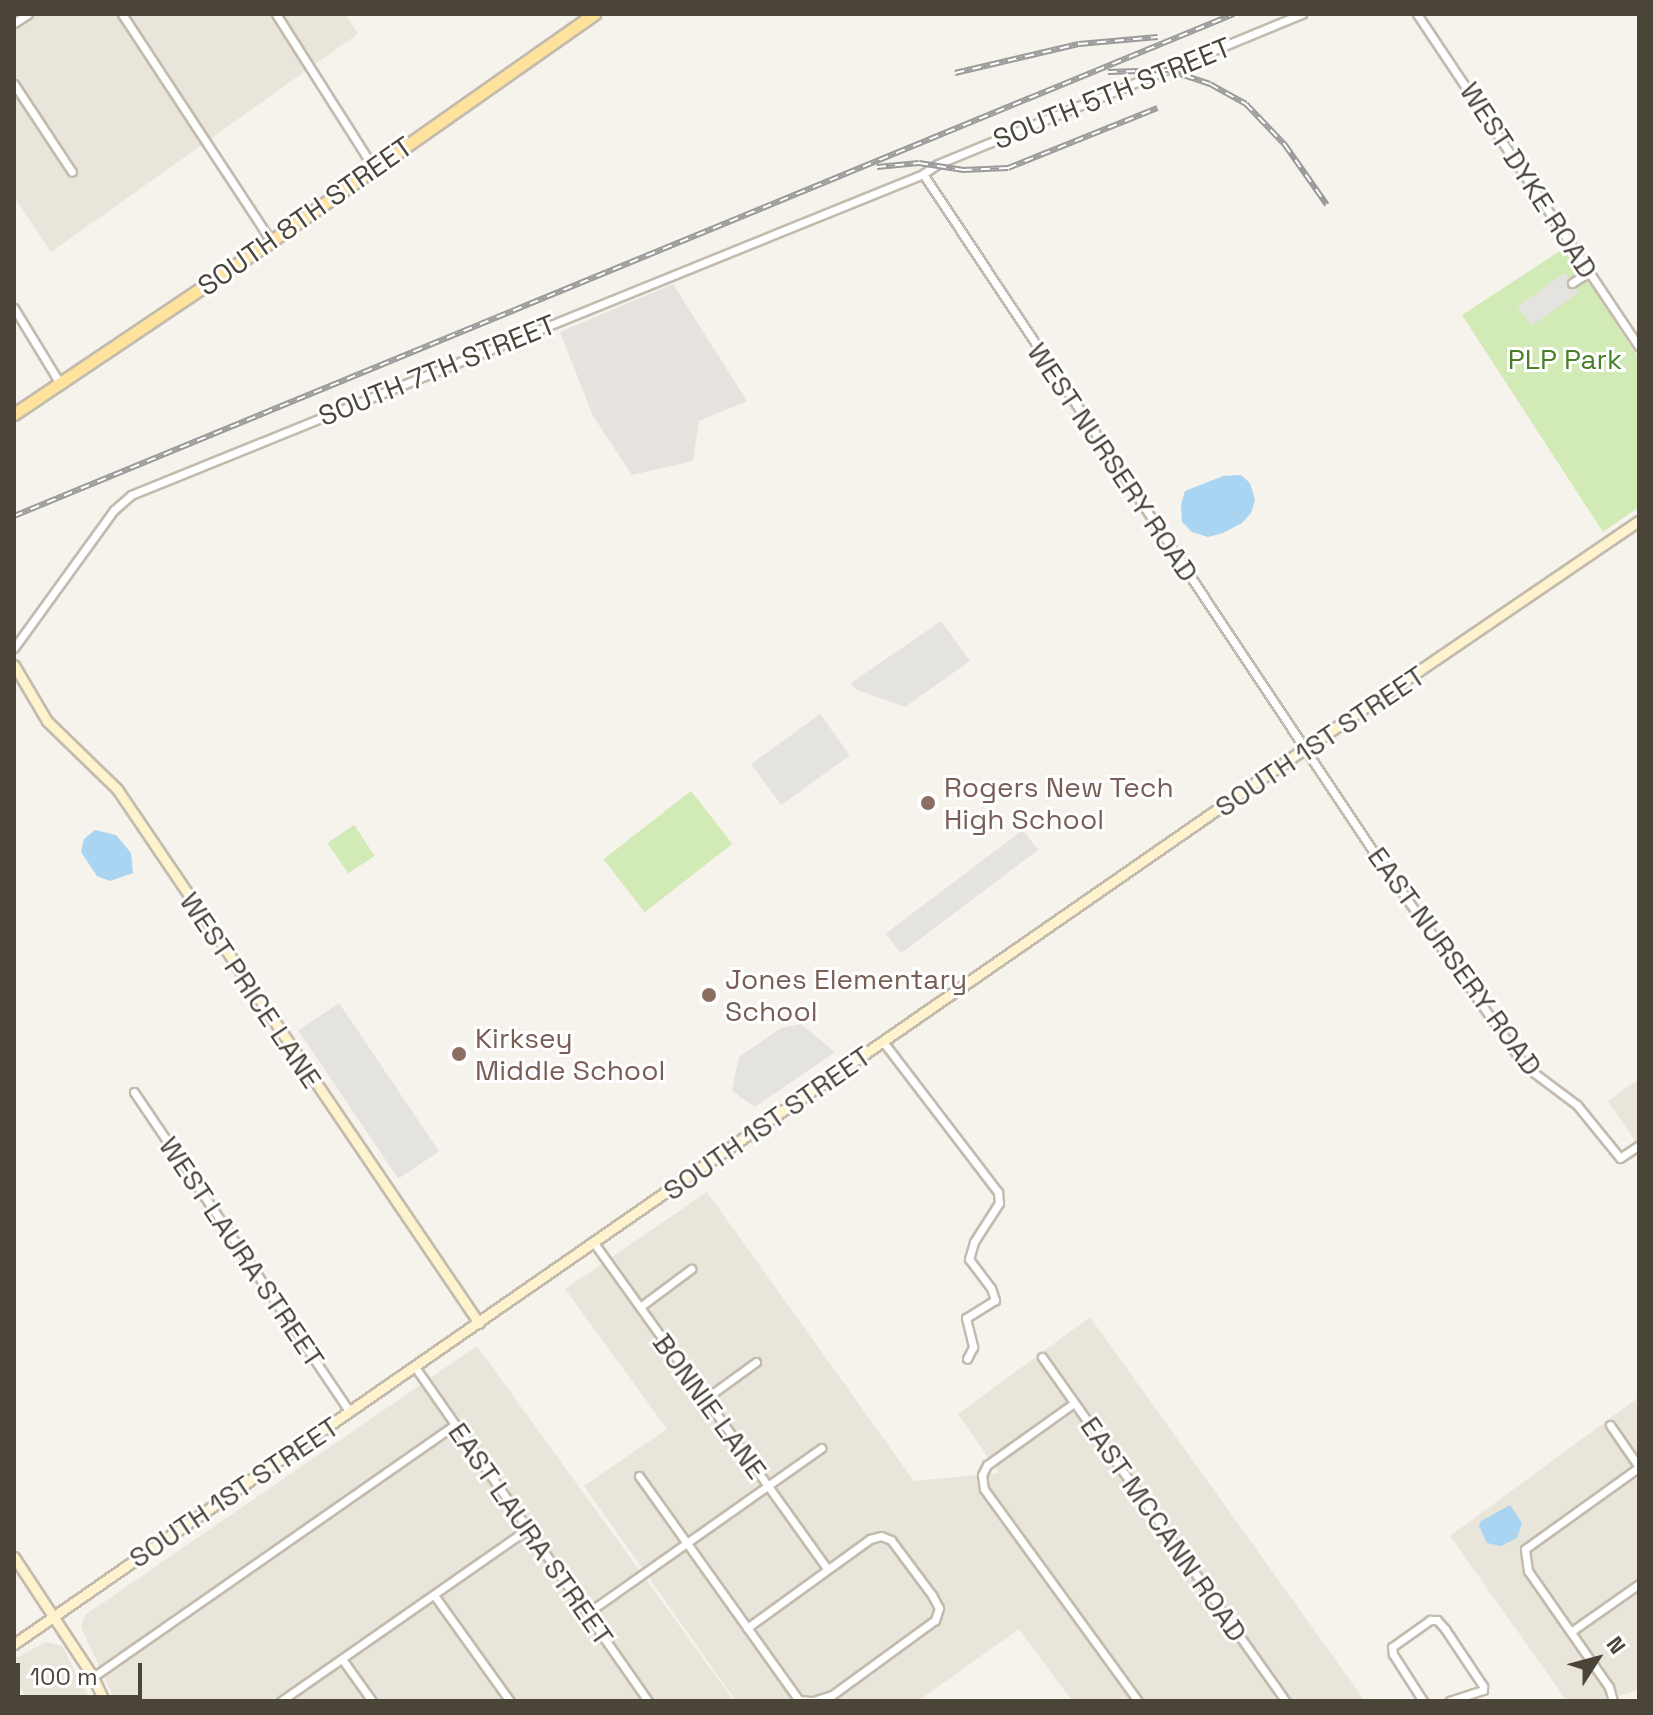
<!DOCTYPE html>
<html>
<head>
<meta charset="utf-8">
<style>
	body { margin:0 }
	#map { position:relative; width:1653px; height:1715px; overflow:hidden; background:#f6f3ec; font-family:"Space Grotesk",sans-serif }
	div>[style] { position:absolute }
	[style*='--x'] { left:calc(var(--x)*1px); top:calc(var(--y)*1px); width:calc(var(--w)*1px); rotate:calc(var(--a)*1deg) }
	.residential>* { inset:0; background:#eae5da }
	.industrial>* { inset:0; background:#e6e2dd }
	.green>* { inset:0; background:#d2eab5; transform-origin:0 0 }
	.parking>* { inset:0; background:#e5e3e0; transform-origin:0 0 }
	.water>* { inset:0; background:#a9d4f2 }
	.roads { filter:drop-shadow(2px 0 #c2bbae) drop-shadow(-2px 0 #c2bbae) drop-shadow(0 2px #c2bbae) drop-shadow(0 -2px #c2bbae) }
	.street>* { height:7px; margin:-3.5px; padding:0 3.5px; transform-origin:3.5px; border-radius:3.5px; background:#fff }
	.secondary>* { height:9px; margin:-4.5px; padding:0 4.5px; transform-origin:4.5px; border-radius:4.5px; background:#fff3cd }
	.primary>* { height:11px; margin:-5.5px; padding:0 5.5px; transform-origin:5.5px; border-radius:5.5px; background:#ffe39c }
	.rail>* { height:6px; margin-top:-3px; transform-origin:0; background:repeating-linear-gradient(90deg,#fff 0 9px,#9a9a9a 0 18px); box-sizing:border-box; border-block:2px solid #9a9a9a }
	.dots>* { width:22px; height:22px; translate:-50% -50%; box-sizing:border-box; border:4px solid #fff; border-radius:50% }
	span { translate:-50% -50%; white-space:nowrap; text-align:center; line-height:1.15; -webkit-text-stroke:6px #fff; paint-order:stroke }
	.street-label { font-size:28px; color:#4b4439 }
	.park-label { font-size:28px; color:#4a7f2a }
	.education-label { font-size:28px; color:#785e54 }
	.left { translate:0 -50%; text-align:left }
	.frame { position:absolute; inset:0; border:16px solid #4b4439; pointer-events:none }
	.north { position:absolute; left:1557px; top:1619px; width:80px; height:80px; -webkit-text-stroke:6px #fff; paint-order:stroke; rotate:54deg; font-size:22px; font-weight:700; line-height:32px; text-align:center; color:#4b4439 }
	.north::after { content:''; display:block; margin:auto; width:28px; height:36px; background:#4b4439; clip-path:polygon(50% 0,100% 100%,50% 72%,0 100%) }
	.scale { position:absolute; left:16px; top:1663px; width:126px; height:36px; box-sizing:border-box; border:4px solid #4b4439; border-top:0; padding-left:10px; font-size:24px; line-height:28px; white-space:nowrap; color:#4b4439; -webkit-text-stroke:6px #fff; paint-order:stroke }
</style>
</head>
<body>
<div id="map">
	<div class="residential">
		<i style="clip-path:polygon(14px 14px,345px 14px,358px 34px,51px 252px,14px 196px)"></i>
		<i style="clip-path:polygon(1639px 1079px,1639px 1147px,1608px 1101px)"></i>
		<i style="clip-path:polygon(707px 1192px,914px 1481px,999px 1473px,958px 1414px,1090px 1317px,1365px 1701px,1072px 1701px,1019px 1629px,918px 1701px,736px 1701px,584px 1486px,667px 1429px,565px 1289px)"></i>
		<i style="clip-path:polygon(477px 1346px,734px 1701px,115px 1701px,81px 1627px,85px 1615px)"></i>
		<i style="clip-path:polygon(1639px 1397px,1639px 1690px,1601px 1701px,1567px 1701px,1450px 1536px)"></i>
		<i style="clip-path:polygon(46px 1642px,62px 1646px,91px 1701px,29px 1701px,14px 1679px,14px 1659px)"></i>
	</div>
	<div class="industrial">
		<i style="clip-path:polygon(673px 284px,747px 401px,699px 421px,693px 461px,632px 475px,593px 416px,560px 332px)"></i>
	</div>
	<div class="green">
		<i style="clip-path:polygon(1566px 247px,1639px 359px,1639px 507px,1603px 532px,1462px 315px)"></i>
		<i style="left:691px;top:791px;width:67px;height:111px;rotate:52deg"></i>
		<i style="left:354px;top:825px;width:37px;height:32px;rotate:56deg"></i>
	</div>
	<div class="parking">
		<i style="left:1565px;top:273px;width:24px;height:58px;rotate:55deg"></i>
		<i style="clip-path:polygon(941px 621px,970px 661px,905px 707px,855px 689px,851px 683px)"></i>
		<i style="left:820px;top:714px;width:51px;height:85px;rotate:54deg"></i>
		<i style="left:1023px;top:830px;width:25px;height:172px;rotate:53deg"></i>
		<i style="left:339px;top:1003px;width:179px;height:49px;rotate:56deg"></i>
		<i style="clip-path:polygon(801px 1024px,835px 1052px,755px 1107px,732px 1091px,739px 1057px,781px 1028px)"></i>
	</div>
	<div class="water">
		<i style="clip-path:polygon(1241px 475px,1250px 483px,1255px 500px,1251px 513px,1242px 523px,1223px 533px,1208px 537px,1192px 532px,1182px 522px,1181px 505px,1185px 491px,1223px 476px)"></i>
		<i style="clip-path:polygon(95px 830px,116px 835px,131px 853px,133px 873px,110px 881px,97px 876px,81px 852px,84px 839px)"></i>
		<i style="clip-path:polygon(1510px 1505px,1522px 1523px,1517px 1538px,1501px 1546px,1487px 1543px,1479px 1526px,1481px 1521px)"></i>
	</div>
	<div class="roads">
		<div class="street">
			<i style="--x:122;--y:14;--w:272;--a:56.7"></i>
			<i style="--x:276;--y:14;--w:181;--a:57.6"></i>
			<i style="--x:1417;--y:14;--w:400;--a:56.3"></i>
			<i style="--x:14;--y:23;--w:17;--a:-33"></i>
			<i style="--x:14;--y:84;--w:105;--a:56.6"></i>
			<i style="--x:923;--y:174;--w:817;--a:56.39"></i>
			<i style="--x:1375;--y:854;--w:260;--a:54.7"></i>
			<i style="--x:1525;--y:1066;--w:65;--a:36.9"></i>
			<i style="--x:1577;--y:1105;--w:68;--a:50.9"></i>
			<i style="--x:1620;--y:1158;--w:23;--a:-34"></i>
			<i style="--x:1572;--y:283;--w:20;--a:-33"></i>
			<i style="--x:14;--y:308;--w:90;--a:58.6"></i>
			<i style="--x:14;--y:648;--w:170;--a:-54.1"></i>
			<i style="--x:114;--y:510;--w:23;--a:-41"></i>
			<i style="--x:131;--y:495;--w:855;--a:-22.06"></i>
			<i style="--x:923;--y:174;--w:18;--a:-34"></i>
			<i style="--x:938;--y:164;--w:394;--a:-22.4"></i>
			<i style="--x:884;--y:1043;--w:188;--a:52.6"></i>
			<i style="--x:998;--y:1192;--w:11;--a:85"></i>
			<i style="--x:999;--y:1203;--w:46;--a:122.7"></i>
			<i style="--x:974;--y:1242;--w:18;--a:106"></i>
			<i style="--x:969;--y:1259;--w:36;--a:53"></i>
			<i style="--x:991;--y:1288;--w:13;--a:72"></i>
			<i style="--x:995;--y:1300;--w:34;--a:148"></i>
			<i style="--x:966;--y:1318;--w:30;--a:76"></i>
			<i style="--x:973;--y:1347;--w:13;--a:117"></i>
			<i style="--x:134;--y:1092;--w:386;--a:56"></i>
			<i style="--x:594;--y:1243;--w:401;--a:54.4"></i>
			<i style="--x:640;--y:1307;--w:64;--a:-36.7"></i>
			<i style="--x:1042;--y:1357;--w:422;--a:54.7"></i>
			<i style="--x:415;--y:1367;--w:407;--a:55.1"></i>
			<i style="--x:705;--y:1399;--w:63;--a:-36"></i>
			<i style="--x:1074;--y:1403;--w:107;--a:144.5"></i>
			<i style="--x:987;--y:1465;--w:11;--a:117"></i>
			<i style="--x:982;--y:1475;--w:14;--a:82"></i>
			<i style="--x:984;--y:1489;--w:262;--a:54"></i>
			<i style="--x:1610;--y:1425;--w:51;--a:55.4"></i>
			<i style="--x:639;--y:1476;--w:275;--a:54.5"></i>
			<i style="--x:799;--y:1700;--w:12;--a:5"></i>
			<i style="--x:434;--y:1595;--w:130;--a:54.4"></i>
			<i style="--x:586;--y:1614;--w:288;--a:-35.2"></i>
			<i style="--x:747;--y:1628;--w:152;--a:-35.9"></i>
			<i style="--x:870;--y:1539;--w:11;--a:-15"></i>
			<i style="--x:881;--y:1536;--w:11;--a:22"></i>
			<i style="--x:891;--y:1540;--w:69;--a:53.3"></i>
			<i style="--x:932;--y:1595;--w:15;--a:62"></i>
			<i style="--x:939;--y:1608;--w:13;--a:108"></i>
			<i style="--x:935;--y:1620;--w:127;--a:143.9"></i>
			<i style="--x:832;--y:1695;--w:20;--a:162"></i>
			<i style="--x:1572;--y:1631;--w:82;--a:-35"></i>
			<i style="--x:342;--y:1659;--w:52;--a:54.5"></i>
			<i style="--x:93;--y:1677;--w:440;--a:-34.9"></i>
			<i style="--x:281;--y:1701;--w:299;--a:-34.9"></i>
			<i style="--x:1423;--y:1701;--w:56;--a:-122.6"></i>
			<i style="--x:1393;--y:1654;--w:7;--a:-98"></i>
			<i style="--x:1392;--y:1647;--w:47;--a:-35.4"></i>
			<i style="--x:1430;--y:1620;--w:7;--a:0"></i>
			<i style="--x:1437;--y:1620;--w:12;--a:48"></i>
			<i style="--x:1445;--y:1629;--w:69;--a:56.3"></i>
			<i style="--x:1483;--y:1686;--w:4;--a:90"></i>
			<i style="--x:1483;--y:1690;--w:35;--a:162"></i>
			<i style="--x:1613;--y:1701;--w:15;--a:-106"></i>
			<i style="--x:1609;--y:1687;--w:141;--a:-124.9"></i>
			<i style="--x:1528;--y:1571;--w:22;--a:-98"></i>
			<i style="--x:1525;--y:1549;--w:140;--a:-35.7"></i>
		</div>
		<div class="secondary">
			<i style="--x:14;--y:665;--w:65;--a:59.5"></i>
			<i style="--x:47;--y:721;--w:98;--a:44.2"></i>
			<i style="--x:117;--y:789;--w:645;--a:55.87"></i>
			<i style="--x:14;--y:1557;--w:144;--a:56.6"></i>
			<i style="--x:93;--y:1677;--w:26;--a:65"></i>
			<i style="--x:14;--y:1644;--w:1554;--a:-34.75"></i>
			<i style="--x:1291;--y:758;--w:421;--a:-34.3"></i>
		</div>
		<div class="primary">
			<i style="--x:14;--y:414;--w:310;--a:-33.9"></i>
			<i style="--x:271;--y:241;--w:395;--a:-35.1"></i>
		</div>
	</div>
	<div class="rail">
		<i style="--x:1108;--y:72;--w:60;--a:-1.9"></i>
		<i style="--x:1168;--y:70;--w:44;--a:18.4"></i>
		<i style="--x:1210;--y:84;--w:41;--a:29.1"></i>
		<i style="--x:1246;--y:104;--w:57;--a:46.4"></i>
		<i style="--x:1285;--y:145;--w:73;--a:55"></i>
		<i style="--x:955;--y:73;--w:127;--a:-13.2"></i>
		<i style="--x:1079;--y:44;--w:79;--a:-5.1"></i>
		<i style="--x:877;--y:167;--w:42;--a:-5.4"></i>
		<i style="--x:919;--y:163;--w:45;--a:9"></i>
		<i style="--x:963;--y:170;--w:45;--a:-2.5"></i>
		<i style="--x:1008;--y:168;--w:161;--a:-21.9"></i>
		<i style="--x:14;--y:516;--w:1319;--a:-22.37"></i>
	</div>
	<div class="dots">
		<i style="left:928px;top:803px;background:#8d6e63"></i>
		<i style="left:709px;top:995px;background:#8d6e63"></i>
		<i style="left:459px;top:1054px;background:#8d6e63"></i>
	</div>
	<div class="street-label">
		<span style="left:1112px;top:93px;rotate:-22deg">SOUTH 5TH STREET</span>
		<span style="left:1529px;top:180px;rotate:57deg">WEST DYKE ROAD</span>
		<span style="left:305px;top:216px;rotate:-35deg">SOUTH 8TH STREET</span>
		<span style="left:437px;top:370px;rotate:-22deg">SOUTH 7TH STREET</span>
		<span style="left:1113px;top:462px;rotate:56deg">WEST NURSERY ROAD</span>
		<span style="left:1320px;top:741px;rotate:-34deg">SOUTH 1ST STREET</span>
		<span style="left:1455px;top:961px;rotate:54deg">EAST NURSERY ROAD</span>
		<span style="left:251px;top:990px;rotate:56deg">WEST PRICE LANE</span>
		<span style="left:767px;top:1123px;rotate:-35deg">SOUTH 1ST STREET</span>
		<span style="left:242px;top:1252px;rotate:56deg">WEST LAURA STREET</span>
		<span style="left:710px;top:1406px;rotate:54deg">BONNIE LANE</span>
		<span style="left:234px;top:1492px;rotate:-34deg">SOUTH 1ST STREET</span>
		<span style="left:1164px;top:1529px;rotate:55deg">EAST MCCANN ROAD</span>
		<span style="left:531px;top:1534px;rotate:55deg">EAST LAURA STREET</span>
	</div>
	<div class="park-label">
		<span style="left:1565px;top:359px">PLP Park</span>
	</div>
	<div class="education-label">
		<span class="left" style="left:944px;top:803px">Rogers New Tech<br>High School</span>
		<span class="left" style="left:725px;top:995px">Jones Elementary<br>School</span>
		<span class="left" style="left:475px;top:1054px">Kirksey<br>Middle School</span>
	</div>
	<div class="frame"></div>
	<div class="north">N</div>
	<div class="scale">100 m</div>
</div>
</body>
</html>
